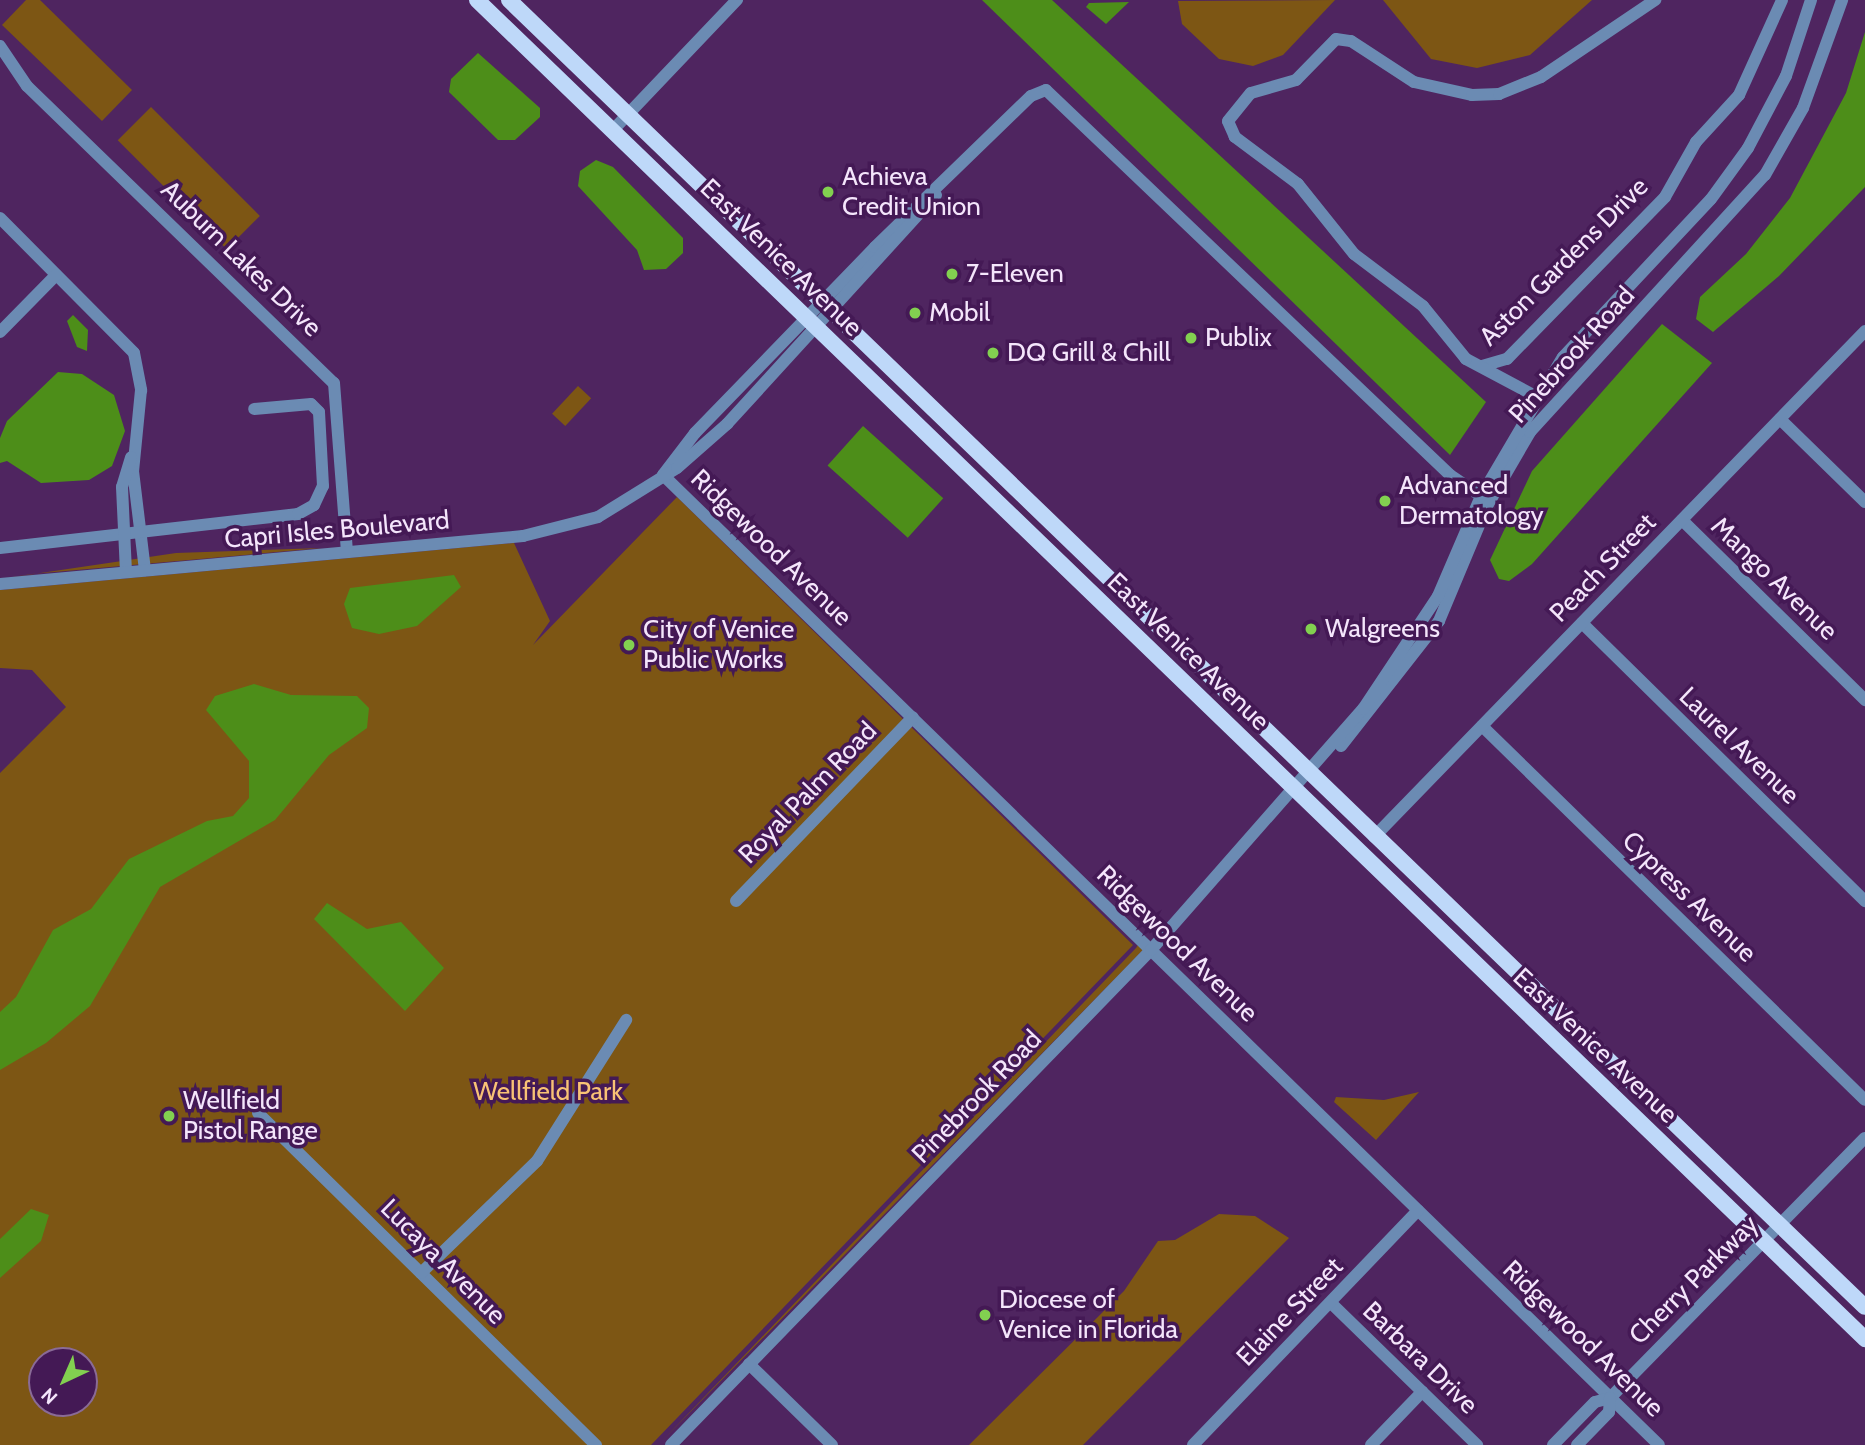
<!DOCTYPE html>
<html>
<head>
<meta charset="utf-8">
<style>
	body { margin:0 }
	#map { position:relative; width:1865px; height:1445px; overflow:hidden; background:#4f2560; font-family:Cabin,sans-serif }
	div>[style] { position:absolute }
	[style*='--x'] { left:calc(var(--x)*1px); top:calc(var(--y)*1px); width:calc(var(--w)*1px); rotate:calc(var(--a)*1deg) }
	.green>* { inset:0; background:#7d5614; transform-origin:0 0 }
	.water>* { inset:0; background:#4d8e19; transform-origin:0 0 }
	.minor>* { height:12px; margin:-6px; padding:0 6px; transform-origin:6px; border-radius:6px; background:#6b8bb3 }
	.major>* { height:16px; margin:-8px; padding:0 8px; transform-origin:8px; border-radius:8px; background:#bed8f9 }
	.dots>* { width:19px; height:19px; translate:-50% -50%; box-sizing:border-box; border:4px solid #441955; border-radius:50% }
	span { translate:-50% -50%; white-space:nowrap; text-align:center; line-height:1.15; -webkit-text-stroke:7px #441955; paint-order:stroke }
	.poi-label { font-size:26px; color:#f4e5fb }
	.left { translate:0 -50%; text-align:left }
	.street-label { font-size:26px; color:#f4e5fb }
	.park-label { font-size:26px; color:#f8c275 }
	.north { position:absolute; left:28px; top:1347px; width:70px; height:70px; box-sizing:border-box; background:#441955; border:2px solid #8a6b97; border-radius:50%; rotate:224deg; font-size:19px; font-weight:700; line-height:28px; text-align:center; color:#f4e5fb }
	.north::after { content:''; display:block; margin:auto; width:24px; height:32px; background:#82d050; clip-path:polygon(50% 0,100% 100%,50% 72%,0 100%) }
</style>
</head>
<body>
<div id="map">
	<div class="green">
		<i style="clip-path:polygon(26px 0,40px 0,132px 90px,102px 121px,2px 25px)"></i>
		<i style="clip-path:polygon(1335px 0,1283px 55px,1253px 66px,1219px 59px,1182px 24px,1178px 1px)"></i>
		<i style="clip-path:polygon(1383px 0,1592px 0,1530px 55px,1477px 68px,1431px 59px)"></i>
		<i style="left:151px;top:107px;width:154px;height:47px;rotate:45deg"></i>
		<i style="left:578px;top:386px;width:18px;height:38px;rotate:43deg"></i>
		<i style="clip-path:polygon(evenodd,677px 497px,1133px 945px,651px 1445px,0 1445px,0 773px,66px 707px,32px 670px,0 668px,0 590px,514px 543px,550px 621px,533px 645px,677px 497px,42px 1361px,84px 1361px,84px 1403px,42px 1403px,42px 1361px)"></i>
		<i style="clip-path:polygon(322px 548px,32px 574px,0 579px,176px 553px)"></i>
		<i style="clip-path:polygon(1138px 945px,1146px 947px,660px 1443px,1136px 948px)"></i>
		<i style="clip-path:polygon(1419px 1092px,1376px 1140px,1334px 1102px,1336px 1097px,1384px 1100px)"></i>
		<i style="clip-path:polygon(1219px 1214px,1255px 1216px,1289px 1238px,1083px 1445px,969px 1445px,1124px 1291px,1158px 1241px,1175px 1240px)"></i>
	</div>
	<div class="water">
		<i style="clip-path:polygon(982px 0,1052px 0,1486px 402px,1450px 455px)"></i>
		<i style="clip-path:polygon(1129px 2px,1106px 24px,1086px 7px,1089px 3px)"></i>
		<i style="clip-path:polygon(1865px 32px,1865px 187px,1779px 276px,1713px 332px,1696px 319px,1700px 297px,1746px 254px,1790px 198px,1846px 93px)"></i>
		<i style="clip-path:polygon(478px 53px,540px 108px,540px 117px,515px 140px,498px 140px,449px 92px,451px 79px)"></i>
		<i style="clip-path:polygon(596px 160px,613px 167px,683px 238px,683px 253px,666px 269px,644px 270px,637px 250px,578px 186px,580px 171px)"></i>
		<i style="clip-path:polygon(73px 315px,88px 330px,87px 351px,77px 347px,67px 321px)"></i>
		<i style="clip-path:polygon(1662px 324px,1712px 363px,1532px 564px,1509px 581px,1499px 579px,1490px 560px,1532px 471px)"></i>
		<i style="clip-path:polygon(58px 372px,82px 374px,114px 395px,125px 431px,112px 466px,89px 480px,41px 483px,7px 461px,0 463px,0 438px,7px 421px)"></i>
		<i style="left:863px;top:426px;width:108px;height:53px;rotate:42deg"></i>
		<i style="clip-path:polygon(454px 575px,461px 587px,417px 626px,379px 634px,352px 628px,344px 604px,350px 588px)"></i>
		<i style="clip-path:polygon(254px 684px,291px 695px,357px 696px,369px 708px,367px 728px,329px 755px,275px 820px,160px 887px,90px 1006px,46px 1043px,0 1070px,0 1012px,16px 997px,53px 930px,91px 909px,129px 859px,207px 821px,233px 816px,249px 798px,249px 761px,206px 710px,215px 696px)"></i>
		<i style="clip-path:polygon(327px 903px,367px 929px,401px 922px,444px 968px,405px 1011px,314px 919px)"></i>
		<i style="clip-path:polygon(31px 1209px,49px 1215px,41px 1241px,0 1278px,0 1239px)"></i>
	</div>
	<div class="minor">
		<i style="--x:0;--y:46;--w:48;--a:56"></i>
		<i style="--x:27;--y:86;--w:427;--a:44.1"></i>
		<i style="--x:334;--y:383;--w:169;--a:85.6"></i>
		<i style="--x:613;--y:130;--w:180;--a:-46.4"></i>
		<i style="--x:0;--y:218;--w:190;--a:45.2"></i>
		<i style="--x:134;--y:353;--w:38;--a:79"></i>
		<i style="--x:141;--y:390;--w:81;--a:95.6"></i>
		<i style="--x:133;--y:471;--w:100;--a:83.1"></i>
		<i style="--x:0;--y:332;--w:80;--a:-45.5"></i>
		<i style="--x:1482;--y:366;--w:26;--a:-16"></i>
		<i style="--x:1507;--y:359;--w:226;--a:-45.7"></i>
		<i style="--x:1665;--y:197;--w:63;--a:-60.6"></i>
		<i style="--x:1696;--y:142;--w:64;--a:-47.5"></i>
		<i style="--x:1739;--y:95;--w:104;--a:-65.6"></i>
		<i style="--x:1539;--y:398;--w:83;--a:-151.9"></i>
		<i style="--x:1466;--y:359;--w:68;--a:-129.1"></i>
		<i style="--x:1423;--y:306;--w:86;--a:-143"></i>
		<i style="--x:1354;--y:254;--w:90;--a:-128.7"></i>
		<i style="--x:1298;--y:184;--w:79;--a:-143.3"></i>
		<i style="--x:1235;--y:137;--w:17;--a:-114"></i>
		<i style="--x:1228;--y:121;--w:36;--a:-51"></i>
		<i style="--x:1251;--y:93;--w:47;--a:-16.1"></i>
		<i style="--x:1296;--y:80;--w:57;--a:-45.7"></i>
		<i style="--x:1336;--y:39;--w:15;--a:8"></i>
		<i style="--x:1351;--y:41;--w:75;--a:33.1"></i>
		<i style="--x:1414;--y:82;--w:59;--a:12.6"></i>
		<i style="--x:1472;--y:95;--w:27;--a:-2"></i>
		<i style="--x:1499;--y:94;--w:45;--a:-22"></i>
		<i style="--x:1541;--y:77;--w:138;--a:-34"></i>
		<i style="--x:1780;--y:419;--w:119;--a:44.3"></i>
		<i style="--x:663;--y:475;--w:1390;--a:44.24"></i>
		<i style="--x:663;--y:475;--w:53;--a:-52.7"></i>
		<i style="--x:695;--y:433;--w:259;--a:-45.9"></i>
		<i style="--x:875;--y:247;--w:217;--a:-44.1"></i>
		<i style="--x:1031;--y:96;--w:16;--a:-22"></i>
		<i style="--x:1046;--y:90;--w:558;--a:43.62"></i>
		<i style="--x:1450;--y:475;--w:37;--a:34"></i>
		<i style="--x:1682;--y:520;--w:257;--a:44.5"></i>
		<i style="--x:0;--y:548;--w:300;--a:-6.5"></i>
		<i style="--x:298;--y:514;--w:18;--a:-29"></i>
		<i style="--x:314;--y:505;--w:21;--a:-65"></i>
		<i style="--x:323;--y:486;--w:74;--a:-93.1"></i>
		<i style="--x:319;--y:412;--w:11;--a:-135"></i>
		<i style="--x:311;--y:404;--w:57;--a:175"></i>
		<i style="--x:126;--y:572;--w:85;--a:-92.7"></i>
		<i style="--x:122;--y:487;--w:31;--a:-73"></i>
		<i style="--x:0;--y:584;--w:525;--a:-5.24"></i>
		<i style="--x:523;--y:536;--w:77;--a:-14.2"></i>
		<i style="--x:598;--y:517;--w:93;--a:-31.8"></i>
		<i style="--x:677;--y:468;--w:67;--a:-41.3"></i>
		<i style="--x:727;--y:424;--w:310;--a:-47.6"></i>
		<i style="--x:1582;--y:623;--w:397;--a:44.5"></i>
		<i style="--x:1482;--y:726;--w:535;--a:44.32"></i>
		<i style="--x:1341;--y:746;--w:159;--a:-51.9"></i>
		<i style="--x:1439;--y:621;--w:125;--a:-67.3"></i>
		<i style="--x:1487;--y:506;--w:86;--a:-59.8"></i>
		<i style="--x:1530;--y:432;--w:348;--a:-47.6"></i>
		<i style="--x:1765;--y:175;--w:77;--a:-60.4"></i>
		<i style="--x:1803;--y:108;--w:115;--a:-70.1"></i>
		<i style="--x:1374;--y:837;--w:705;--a:-45.86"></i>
		<i style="--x:736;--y:901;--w:255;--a:-46.1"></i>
		<i style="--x:258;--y:1113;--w:474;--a:44.5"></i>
		<i style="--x:421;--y:1273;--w:161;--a:-44"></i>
		<i style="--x:537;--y:1161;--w:167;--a:-57.7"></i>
		<i style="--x:1331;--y:1303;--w:204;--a:44.2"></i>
		<i style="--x:749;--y:1364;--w:116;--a:44.3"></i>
		<i style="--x:671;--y:1445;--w:690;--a:-45.88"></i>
		<i style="--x:1151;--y:950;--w:321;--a:-48.7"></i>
		<i style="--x:1363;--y:709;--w:136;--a:-56.4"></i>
		<i style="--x:1438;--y:596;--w:109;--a:-66.7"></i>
		<i style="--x:1481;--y:496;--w:161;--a:-59.5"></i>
		<i style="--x:1563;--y:357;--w:216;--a:-46.9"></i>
		<i style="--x:1711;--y:199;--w:63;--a:-54"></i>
		<i style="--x:1748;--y:148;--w:81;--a:-62.2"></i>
		<i style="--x:1786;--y:76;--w:80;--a:-71.8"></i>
		<i style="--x:1193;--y:1445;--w:325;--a:-46.2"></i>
		<i style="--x:1371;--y:1445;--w:74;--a:-46.1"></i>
		<i style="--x:1553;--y:1445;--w:60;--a:-45.7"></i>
		<i style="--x:1595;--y:1402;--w:16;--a:-15"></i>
		<i style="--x:1610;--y:1398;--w:364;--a:-45.6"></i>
		<i style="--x:1577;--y:1445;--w:46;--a:-45.9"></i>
		<i style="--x:1609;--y:1412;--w:14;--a:-86"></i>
	</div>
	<div class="major">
		<i style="--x:477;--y:0;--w:1929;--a:43.97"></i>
		<i style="--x:509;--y:0;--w:1883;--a:43.95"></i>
	</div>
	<div class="dots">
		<i style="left:828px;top:192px;background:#82d050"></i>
		<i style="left:952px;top:274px;background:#82d050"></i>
		<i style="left:915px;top:313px;background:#82d050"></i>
		<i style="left:1191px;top:338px;background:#82d050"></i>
		<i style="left:993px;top:353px;background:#82d050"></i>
		<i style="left:1385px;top:501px;background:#82d050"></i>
		<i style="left:1311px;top:629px;background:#82d050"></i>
		<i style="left:629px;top:645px;background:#82d050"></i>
		<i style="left:169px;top:1116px;background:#82d050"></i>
		<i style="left:985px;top:1315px;background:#82d050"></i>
	</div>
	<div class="poi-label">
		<span class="left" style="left:842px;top:192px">Achieva<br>Credit Union</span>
		<span class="left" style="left:966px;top:274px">7-Eleven</span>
		<span class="left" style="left:929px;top:313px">Mobil</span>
		<span class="left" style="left:1205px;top:338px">Publix</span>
		<span class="left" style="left:1007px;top:353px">DQ Grill &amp; Chill</span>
		<span class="left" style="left:1399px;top:501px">Advanced<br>Dermatology</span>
		<span class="left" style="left:1325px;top:629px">Walgreens</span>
		<span class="left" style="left:643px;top:645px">City of Venice<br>Public Works</span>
		<span class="left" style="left:183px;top:1116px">Wellfield<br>Pistol Range</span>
		<span class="left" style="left:999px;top:1315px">Diocese of<br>Venice in Florida</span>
	</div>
	<div class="street-label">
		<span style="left:781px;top:258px;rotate:44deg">East Venice Avenue</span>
		<span style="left:241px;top:259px;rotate:44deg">Auburn Lakes Drive</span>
		<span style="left:1564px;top:262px;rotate:-45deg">Aston Gardens Drive</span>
		<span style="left:1572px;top:355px;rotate:-48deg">Pinebrook Road</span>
		<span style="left:337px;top:530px;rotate:-5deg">Capri Isles Boulevard</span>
		<span style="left:771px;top:548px;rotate:44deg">Ridgewood Avenue</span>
		<span style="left:1603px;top:568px;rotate:-46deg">Peach Street</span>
		<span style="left:1774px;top:579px;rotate:44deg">Mango Avenue</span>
		<span style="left:1188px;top:652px;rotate:44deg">East Venice Avenue</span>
		<span style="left:1739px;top:746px;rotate:44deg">Laurel Avenue</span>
		<span style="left:808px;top:793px;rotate:-46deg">Royal Palm Road</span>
		<span style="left:1689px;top:897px;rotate:44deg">Cypress Avenue</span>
		<span style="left:1177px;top:944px;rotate:44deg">Ridgewood Avenue</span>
		<span style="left:1595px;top:1046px;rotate:43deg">East Venice Avenue</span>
		<span style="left:977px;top:1097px;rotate:-46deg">Pinebrook Road</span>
		<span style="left:443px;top:1262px;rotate:45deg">Lucaya Avenue</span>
		<span style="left:1694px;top:1280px;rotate:-45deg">Cherry Parkway</span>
		<span style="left:1290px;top:1312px;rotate:-46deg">Elaine Street</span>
		<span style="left:1583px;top:1339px;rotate:44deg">Ridgewood Avenue</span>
		<span style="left:1420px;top:1358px;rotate:44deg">Barbara Drive</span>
	</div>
	<div class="park-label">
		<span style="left:548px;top:1092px">Wellfield Park</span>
	</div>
	<div class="north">N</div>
</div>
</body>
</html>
